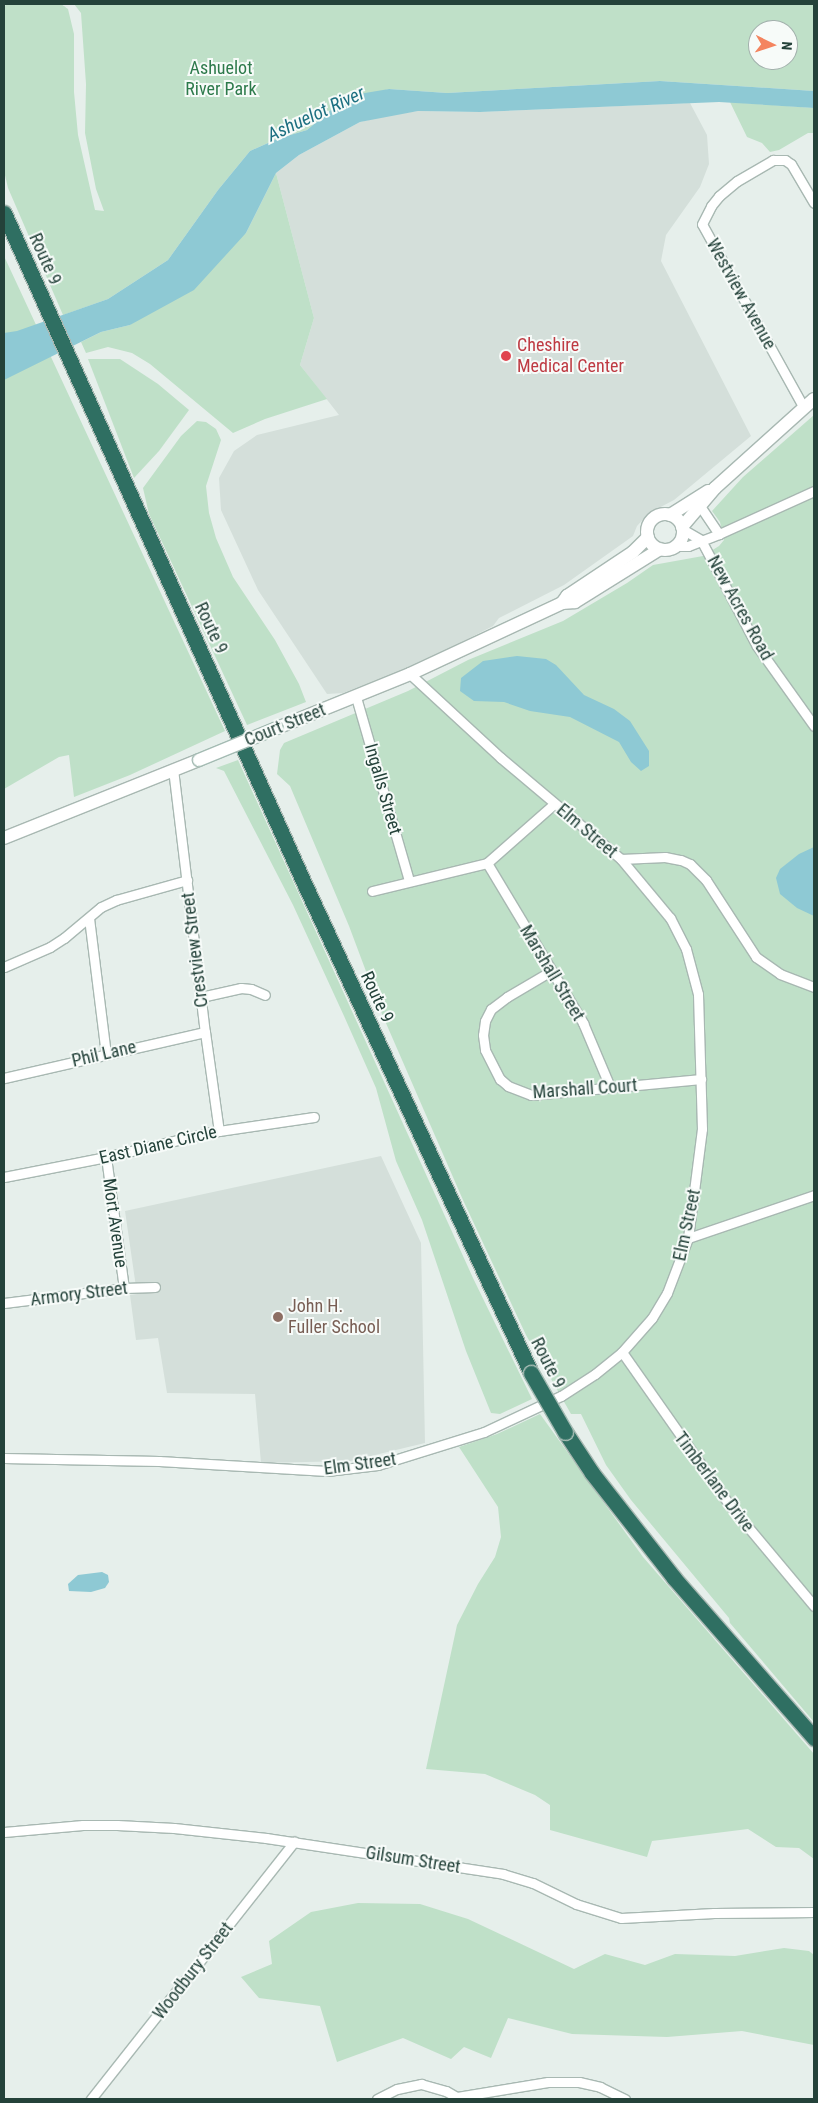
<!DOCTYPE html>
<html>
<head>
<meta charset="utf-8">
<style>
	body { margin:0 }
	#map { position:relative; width:818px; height:2103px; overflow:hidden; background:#e6efeb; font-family:"Roboto Condensed",sans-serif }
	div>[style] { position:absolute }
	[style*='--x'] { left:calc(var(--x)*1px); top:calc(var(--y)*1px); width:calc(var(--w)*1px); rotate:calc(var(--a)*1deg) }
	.built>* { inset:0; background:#d4dfda }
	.green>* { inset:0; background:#bfe0c8 }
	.water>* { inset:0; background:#8ec9d4 }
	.roads { filter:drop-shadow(1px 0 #a8b8b2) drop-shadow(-1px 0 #a8b8b2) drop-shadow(0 1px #a8b8b2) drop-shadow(0 -1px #a8b8b2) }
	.street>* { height:9px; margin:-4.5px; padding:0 4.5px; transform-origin:4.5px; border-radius:4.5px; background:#fff }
	.secondary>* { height:12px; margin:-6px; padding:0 6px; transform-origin:6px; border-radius:6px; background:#fff }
	.secondary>.ring { margin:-6px; padding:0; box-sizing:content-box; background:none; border:12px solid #fff; border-radius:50% }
	.highway>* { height:15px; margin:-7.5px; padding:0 7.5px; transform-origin:7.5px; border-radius:7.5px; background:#2f6f62 }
	.bridges { filter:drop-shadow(1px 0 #a4bbb3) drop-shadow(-1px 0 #a4bbb3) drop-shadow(0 1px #a4bbb3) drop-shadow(0 -1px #a4bbb3) }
	.secondary-bridge>* { height:12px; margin:-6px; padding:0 6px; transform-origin:6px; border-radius:6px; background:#fff }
	.highway-bridge>* { height:15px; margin:-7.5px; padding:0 7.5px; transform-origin:7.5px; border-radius:7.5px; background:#2f6f62 }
	.dots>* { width:14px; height:14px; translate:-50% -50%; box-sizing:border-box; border:2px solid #f7fbf9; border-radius:50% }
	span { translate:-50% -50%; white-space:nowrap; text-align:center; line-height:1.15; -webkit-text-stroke:4px #f7fbf9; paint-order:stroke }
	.park-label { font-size:18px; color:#2d7a4b }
	.street-label { font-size:18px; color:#24423a }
	.health-label { font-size:18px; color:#be3a42 }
	.left { translate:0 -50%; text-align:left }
	.education-label { font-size:18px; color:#785e54 }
	.water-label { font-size:19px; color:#1c6f80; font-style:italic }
	.frame { position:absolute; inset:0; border:5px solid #24423a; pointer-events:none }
	.north { position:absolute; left:748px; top:20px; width:50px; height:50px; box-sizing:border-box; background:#f7fbf9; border:1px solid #a3b1ad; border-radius:50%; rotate:94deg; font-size:14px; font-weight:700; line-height:20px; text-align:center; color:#24423a }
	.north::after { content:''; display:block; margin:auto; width:18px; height:22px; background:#f4845f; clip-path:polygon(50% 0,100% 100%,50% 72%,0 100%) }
</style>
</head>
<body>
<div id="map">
	<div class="built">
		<i style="clip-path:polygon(690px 103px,707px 135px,709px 164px,700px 187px,666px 235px,661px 261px,751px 436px,674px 500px,649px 513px,637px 526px,633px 536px,564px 585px,499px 618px,493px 626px,456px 645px,395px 673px,343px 693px,327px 694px,258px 590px,221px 510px,219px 478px,234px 451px,257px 435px,339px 415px,300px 365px,314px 318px,276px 173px,299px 155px,360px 122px,389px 115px,418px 111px,480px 112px)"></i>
		<i style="clip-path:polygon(381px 1156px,421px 1243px,425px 1443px,350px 1461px,261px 1463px,255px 1394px,167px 1393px,158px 1338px,136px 1340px,130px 1295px,137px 1294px,125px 1211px)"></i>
	</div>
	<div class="green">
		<i style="clip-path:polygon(evenodd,6px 4px,61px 4px,68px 9px,74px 34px,74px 92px,78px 135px,95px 210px,104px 211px,96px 189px,85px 133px,86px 84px,81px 13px,74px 4px,814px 4px,814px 91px,660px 81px,447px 93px,389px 89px,338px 104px,307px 130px,277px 139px,250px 151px,218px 190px,168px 260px,108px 299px,63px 315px,8px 188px,4px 171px,4px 9px,6px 4px,758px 30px,788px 30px,788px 60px,758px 60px,758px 30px)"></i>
		<i style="clip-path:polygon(730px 102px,814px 108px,814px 133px,808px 133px,779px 150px,770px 152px,762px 143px,747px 137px)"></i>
		<i style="clip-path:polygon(276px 173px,314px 318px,300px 365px,327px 399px,265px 419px,233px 433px,150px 364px,132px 353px,108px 347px,86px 353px,81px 342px,101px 332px,130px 325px,246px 233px)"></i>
		<i style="clip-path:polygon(4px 256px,225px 731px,130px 775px,74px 797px,69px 755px,59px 757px,4px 789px)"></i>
		<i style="clip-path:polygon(88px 359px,120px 359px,158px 384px,189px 410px,159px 451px,134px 478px)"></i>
		<i style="clip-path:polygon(evenodd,814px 415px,814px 1722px,730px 1623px,729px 1618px,631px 1500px,606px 1465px,581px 1414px,571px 1414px,526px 1335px,463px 1200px,382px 1014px,349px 926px,290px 786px,277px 774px,280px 750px,284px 743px,408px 691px,468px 660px,563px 621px,627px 583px,653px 565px,703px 556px,719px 546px,724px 540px,720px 522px,712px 511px,743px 477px,814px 415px,752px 1527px,806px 1603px,745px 1532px,752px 1527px)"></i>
		<i style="clip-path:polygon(197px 421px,206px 422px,216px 429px,221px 440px,206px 486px,209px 513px,216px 538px,233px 577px,275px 640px,299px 684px,306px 702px,247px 725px,149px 514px,143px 488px,181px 436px)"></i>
		<i style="clip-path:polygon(238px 760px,473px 1278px,532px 1399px,500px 1414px,491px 1413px,466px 1351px,422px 1220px,396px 1161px,376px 1088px,344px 1016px,293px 905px,224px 771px,216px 768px)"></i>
		<i style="clip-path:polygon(540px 1414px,643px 1557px,814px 1754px,814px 1859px,799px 1848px,776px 1847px,748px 1829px,652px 1841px,647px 1857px,550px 1830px,550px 1805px,535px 1795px,485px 1774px,426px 1769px,457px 1625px,478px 1584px,495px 1557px,501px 1537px,498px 1507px,459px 1447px,497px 1434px)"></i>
		<i style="clip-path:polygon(358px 1903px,420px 1904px,468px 1919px,574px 1969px,605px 1954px,645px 1965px,675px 1954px,735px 1956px,784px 1948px,809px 1951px,814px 1955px,814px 2045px,742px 2031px,667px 2037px,572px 2034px,508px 2018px,491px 2058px,464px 2047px,451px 2059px,403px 2038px,337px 2062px,320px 2006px,259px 1998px,241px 1977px,272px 1964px,269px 1941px,311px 1912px)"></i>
	</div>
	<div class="water">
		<i style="clip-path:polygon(660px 81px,814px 91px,814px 108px,719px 102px,480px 112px,418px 111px,360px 122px,299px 155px,276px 173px,246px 233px,194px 290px,130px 325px,101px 332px,4px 380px,4px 333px,17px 331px,108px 299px,168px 260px,218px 190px,250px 151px,277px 139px,307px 130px,338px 104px,359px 94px,389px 89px,447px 93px)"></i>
		<i style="clip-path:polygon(517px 656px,546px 659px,556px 665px,584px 695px,614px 709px,630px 721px,649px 751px,649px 766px,641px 771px,631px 762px,619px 742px,570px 717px,530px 711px,504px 702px,474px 701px,460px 691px,461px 678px,483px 661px)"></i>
		<i style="clip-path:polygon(814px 847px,814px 916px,797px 908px,780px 894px,776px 878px,780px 869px,799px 854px)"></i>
		<i style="clip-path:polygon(102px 1572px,108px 1575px,109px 1582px,105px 1588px,91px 1592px,69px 1591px,68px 1584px,78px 1575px)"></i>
	</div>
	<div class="roads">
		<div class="street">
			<i style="--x:804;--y:408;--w:210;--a:-119"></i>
			<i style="--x:702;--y:224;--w:20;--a:-63"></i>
			<i style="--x:711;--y:206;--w:13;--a:-51"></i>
			<i style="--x:719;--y:196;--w:23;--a:-40"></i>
			<i style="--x:737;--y:181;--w:42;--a:-30.3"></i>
			<i style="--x:773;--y:160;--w:12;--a:0"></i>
			<i style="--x:785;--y:160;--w:7;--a:34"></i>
			<i style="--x:791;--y:164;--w:45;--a:59.5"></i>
			<i style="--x:700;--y:506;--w:34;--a:56"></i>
			<i style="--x:682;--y:529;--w:22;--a:30"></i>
			<i style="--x:701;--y:540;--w:120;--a:62.2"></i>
			<i style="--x:757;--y:646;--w:98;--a:54.5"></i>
			<i style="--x:676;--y:546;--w:12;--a:0"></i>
			<i style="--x:688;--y:546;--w:33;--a:-21"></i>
			<i style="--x:719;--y:534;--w:104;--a:-24.4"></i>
			<i style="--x:356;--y:697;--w:191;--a:73.9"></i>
			<i style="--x:173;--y:769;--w:265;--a:83.1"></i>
			<i style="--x:205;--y:1032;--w:100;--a:82"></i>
			<i style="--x:621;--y:859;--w:44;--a:-2.6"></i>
			<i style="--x:665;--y:857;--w:16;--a:11"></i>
			<i style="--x:681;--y:860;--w:10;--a:24"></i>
			<i style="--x:690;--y:864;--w:23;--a:45"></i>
			<i style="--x:706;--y:880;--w:92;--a:57"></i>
			<i style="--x:756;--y:957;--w:29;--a:35"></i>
			<i style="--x:780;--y:974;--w:36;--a:21"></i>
			<i style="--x:487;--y:863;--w:187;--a:59"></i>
			<i style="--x:583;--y:1023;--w:69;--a:67.1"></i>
			<i style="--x:372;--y:891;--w:118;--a:-13.7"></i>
			<i style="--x:487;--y:863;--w:89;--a:-41.4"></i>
			<i style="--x:89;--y:918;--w:137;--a:82.9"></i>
			<i style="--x:4;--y:967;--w:50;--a:-23.5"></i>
			<i style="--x:50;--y:947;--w:17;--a:-33"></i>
			<i style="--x:64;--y:938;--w:48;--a:-40"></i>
			<i style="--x:101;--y:907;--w:17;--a:-25"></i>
			<i style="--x:116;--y:900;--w:74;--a:-15.7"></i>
			<i style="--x:551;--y:971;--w:51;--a:149.4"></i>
			<i style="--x:507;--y:997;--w:20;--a:143"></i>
			<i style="--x:491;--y:1009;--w:13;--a:117"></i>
			<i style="--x:485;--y:1021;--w:14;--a:98"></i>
			<i style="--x:483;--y:1035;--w:15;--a:82"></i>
			<i style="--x:485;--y:1050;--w:33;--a:63"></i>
			<i style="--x:500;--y:1079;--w:11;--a:41"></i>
			<i style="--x:508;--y:1086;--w:25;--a:21"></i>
			<i style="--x:531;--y:1095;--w:171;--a:-5.4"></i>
			<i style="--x:201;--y:997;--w:41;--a:-12.7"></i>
			<i style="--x:241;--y:988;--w:10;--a:6"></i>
			<i style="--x:251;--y:989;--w:15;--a:23"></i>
			<i style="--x:4;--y:1078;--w:206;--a:-12.9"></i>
			<i style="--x:106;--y:1157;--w:132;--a:82.2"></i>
			<i style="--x:4;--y:1177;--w:104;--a:-11.1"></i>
			<i style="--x:106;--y:1157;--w:109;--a:-13.3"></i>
			<i style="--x:212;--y:1132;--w:103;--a:-8.4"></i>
			<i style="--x:688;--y:1238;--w:133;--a:-18.8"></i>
			<i style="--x:4;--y:1303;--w:121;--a:-7.1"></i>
			<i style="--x:124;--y:1288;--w:31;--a:-2"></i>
			<i style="--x:622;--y:1352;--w:184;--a:54.9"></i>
			<i style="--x:728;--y:1503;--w:134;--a:50.1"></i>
			<i style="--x:4;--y:1458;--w:155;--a:1.1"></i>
			<i style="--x:159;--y:1461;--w:168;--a:3.4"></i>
			<i style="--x:327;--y:1471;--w:51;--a:-6.7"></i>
			<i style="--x:378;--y:1465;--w:111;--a:-17.3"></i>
			<i style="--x:484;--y:1432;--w:85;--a:-25.1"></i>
			<i style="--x:561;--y:1396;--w:40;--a:-32.9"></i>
			<i style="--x:595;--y:1374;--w:35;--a:-39"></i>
			<i style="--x:622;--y:1352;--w:45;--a:-48.6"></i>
			<i style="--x:652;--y:1318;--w:29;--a:-59"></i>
			<i style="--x:667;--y:1293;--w:59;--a:-69.1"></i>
			<i style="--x:688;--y:1238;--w:110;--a:-82.7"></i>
			<i style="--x:702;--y:1129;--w:135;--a:-91.7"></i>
			<i style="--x:698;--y:994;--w:47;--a:-104.9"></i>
			<i style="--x:686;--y:949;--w:35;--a:-117"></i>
			<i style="--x:670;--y:918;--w:77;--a:-129.7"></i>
			<i style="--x:621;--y:859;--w:157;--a:-139.9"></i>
			<i style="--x:501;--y:758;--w:124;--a:-137.3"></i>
			<i style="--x:4;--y:1832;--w:79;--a:-5.1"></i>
			<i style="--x:83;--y:1825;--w:34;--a:0"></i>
			<i style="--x:117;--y:1825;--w:57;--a:3"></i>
			<i style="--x:174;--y:1828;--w:93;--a:6.2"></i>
			<i style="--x:266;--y:1838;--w:240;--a:8.6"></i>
			<i style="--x:503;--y:1874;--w:31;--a:17"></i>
			<i style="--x:533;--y:1883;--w:48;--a:26"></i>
			<i style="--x:576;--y:1904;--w:47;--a:17.3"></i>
			<i style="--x:621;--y:1918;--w:93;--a:-3.1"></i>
			<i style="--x:714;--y:1913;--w:100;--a:-0.6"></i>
			<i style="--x:457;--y:2097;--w:92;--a:-9.4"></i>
			<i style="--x:548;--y:2082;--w:31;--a:0"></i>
			<i style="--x:579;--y:2082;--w:22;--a:13"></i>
			<i style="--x:600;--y:2087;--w:28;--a:26"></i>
			<i style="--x:91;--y:2099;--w:328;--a:-51.7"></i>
			<i style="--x:377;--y:2099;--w:22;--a:-27"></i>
			<i style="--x:397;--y:2089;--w:25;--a:-12"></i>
			<i style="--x:421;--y:2084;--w:26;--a:16"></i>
			<i style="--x:446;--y:2091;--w:16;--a:30"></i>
		</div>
		<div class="secondary">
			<i class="ring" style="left:647px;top:514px;width:24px;height:24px"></i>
			<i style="--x:670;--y:515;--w:45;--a:-32.3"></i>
			<i style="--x:682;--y:527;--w:51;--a:-49.8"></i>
			<i style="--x:715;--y:488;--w:133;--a:-42"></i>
			<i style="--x:562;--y:603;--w:9;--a:-54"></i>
			<i style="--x:567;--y:596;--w:79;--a:-33.7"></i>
			<i style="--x:633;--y:552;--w:21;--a:-45"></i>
			<i style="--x:277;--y:728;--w:144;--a:-22.1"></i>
			<i style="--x:410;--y:674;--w:168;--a:-25"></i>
			<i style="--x:562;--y:603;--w:13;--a:-4"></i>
			<i style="--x:575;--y:602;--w:100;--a:-31.9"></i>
			<i style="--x:4;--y:838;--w:210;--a:-21.8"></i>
		</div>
		<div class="highway">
			<i style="--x:4;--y:213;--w:734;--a:65.88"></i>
			<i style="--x:304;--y:883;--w:540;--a:65.14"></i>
			<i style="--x:565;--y:1432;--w:49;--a:56.6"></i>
			<i style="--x:592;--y:1473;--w:133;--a:52"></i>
			<i style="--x:674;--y:1578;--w:213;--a:48.8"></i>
		</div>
	</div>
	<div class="bridges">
		<div class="secondary-bridge">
			<i style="--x:199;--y:760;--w:84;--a:-22.3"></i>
		</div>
		<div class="highway-bridge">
			<i style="--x:531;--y:1373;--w:68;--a:60"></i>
		</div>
	</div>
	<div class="dots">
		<i style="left:506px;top:356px;background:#e0444e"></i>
		<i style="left:278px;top:1317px;background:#8d6e63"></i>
	</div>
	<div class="park-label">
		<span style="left:221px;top:79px">Ashuelot<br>River Park</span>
	</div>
	<div class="street-label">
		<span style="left:45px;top:259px;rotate:66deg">Route 9</span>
		<span style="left:741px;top:294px;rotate:61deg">Westview Avenue</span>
		<span style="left:740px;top:608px;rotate:61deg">New Acres Road</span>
		<span style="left:211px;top:628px;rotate:65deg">Route 9</span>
		<span style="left:285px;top:725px;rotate:-22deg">Court Street</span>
		<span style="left:383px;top:789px;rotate:74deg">Ingalls Street</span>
		<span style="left:587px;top:831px;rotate:40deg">Elm Street</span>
		<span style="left:195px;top:950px;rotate:-97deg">Crestview Street</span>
		<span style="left:552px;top:973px;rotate:59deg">Marshall Street</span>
		<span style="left:377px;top:997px;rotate:65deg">Route 9</span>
		<span style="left:104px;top:1054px;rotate:-13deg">Phil Lane</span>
		<span style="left:585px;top:1089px;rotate:-4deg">Marshall Court</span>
		<span style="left:158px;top:1145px;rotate:-13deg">East Diane Circle</span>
		<span style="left:115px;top:1223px;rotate:82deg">Mort Avenue</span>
		<span style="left:687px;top:1225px;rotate:-78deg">Elm Street</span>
		<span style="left:79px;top:1294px;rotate:-7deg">Armory Street</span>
		<span style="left:548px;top:1363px;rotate:63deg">Route 9</span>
		<span style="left:360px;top:1464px;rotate:-8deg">Elm Street</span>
		<span style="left:714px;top:1482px;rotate:53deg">Timberlane Drive</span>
		<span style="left:413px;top:1860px;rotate:9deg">Gilsum Street</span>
		<span style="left:193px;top:1971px;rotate:-52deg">Woodbury Street</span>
	</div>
	<div class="health-label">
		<span class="left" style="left:517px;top:356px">Cheshire<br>Medical Center</span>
	</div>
	<div class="education-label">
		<span class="left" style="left:288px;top:1317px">John H.<br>Fuller School</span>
	</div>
	<div class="water-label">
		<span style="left:316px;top:114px;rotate:-25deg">Ashuelot River</span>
	</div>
	<div class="frame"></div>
	<div class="north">N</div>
</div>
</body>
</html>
